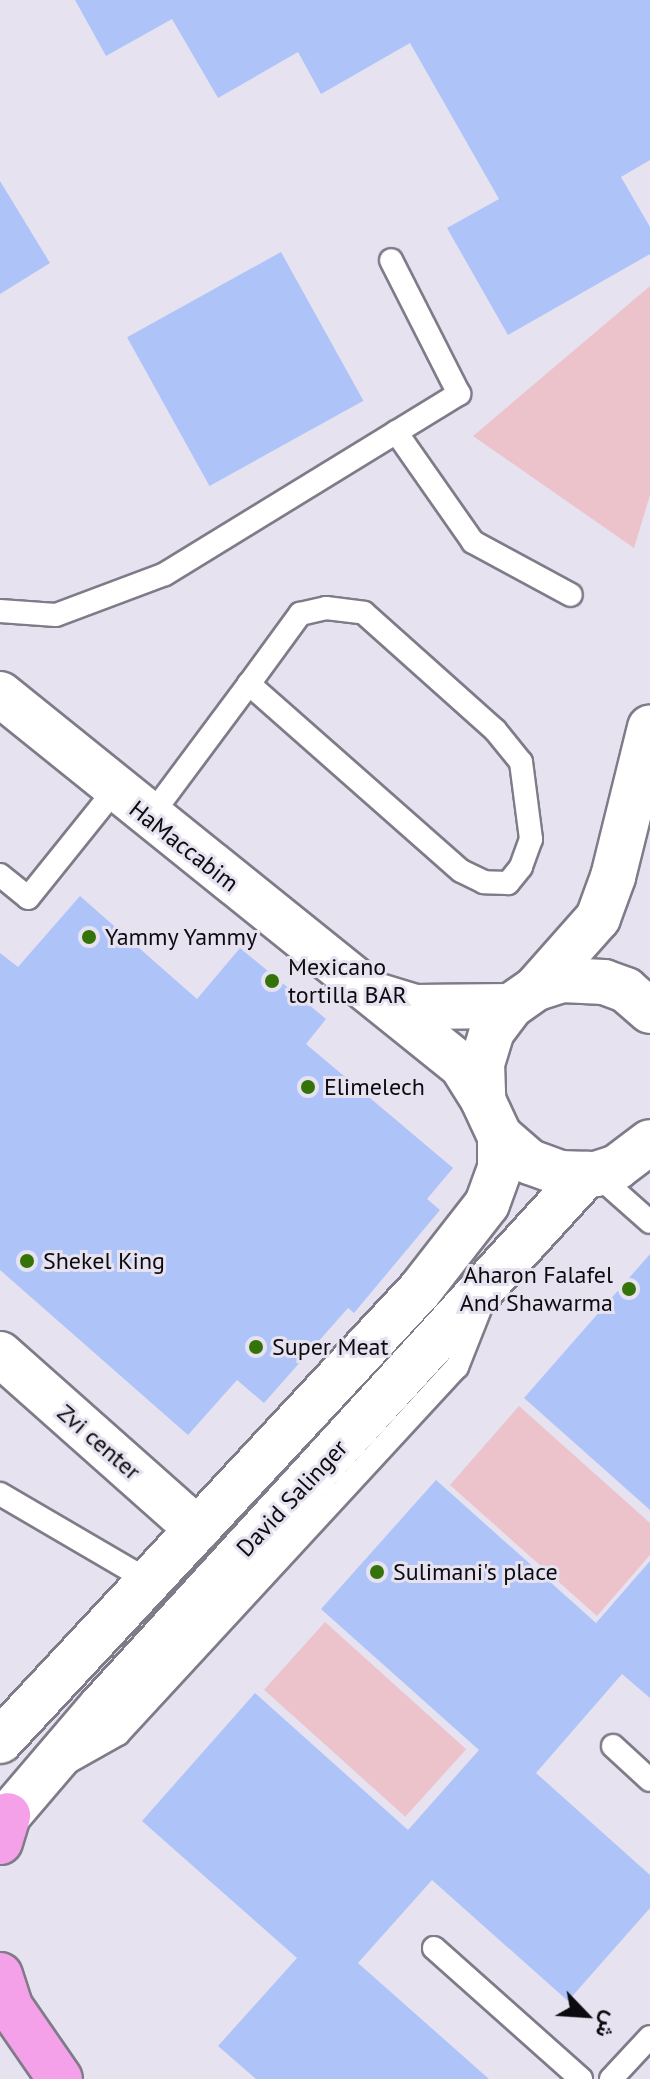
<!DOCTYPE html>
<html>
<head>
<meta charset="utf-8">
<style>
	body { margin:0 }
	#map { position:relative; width:650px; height:2079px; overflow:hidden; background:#e6e2f0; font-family:"PT Sans",Vazirmatn,sans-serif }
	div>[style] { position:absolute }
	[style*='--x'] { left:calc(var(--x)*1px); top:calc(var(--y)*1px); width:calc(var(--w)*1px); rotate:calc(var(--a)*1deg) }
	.green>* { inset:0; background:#ecc3cb; transform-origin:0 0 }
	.building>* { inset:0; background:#aec4f9; transform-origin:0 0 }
	.roads { filter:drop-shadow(2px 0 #7f7b88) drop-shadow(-2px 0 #7f7b88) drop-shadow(0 2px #7f7b88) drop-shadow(0 -2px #7f7b88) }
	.lane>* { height:22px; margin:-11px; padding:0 11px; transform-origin:11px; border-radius:11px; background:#fff }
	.street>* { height:44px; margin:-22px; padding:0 22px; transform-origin:22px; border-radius:22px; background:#fff }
	.secondary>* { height:44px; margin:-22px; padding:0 22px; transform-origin:22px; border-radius:22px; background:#fff }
	.highway>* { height:44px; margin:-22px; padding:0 22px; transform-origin:22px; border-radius:22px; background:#f5a1e9 }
	.dots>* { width:22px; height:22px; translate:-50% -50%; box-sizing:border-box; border:4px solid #e6e2f0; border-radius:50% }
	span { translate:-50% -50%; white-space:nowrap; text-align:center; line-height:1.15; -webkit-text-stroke:6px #e6e2f0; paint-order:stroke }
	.street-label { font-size:24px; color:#0c0b0f }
	.poi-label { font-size:24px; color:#0c0b0f }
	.left { translate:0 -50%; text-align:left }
	.right { translate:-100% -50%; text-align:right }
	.north { position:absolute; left:546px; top:1975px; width:80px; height:80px; -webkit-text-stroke:6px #e6e2f0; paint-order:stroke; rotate:115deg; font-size:22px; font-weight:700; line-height:32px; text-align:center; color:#0c0b0f }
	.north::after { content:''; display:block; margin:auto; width:28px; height:36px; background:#0c0b0f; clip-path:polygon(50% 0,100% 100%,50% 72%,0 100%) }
</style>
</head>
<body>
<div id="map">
	<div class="green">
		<i style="clip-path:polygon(650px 286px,650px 495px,634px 548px,473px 436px)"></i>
		<i style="clip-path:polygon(519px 1406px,650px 1523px,650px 1555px,597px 1616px,450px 1485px)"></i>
		<i style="left:325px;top:1622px;width:190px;height:91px;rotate:42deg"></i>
	</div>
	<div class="building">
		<i style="clip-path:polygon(75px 0,650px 0,650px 160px,621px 177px,650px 227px,650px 254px,508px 335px,447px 228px,499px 199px,410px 43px,321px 94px,298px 52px,218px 98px,172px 19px,106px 56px)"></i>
		<i style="clip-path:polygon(0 181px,50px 263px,0 294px)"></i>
		<i style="left:281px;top:252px;width:170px;height:176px;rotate:61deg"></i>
		<i style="clip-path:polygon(80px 896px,197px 999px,240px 948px,326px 1019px,306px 1044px,453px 1168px,427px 1199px,440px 1210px,354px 1313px,348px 1308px,264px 1403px,237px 1380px,188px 1435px,0 1270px,0 953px,18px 967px)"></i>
		<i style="clip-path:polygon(650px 1254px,650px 1510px,524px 1398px)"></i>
		<i style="clip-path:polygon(436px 1480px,596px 1623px,650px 1561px,650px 1698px,622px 1674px,536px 1773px,650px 1875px,650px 1908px,568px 2001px,432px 1880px,358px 1963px,489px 2079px,256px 2079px,218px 2046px,297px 1958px,142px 1821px,255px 1693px,408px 1830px,479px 1750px,321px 1609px)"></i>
	</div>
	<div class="roads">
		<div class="lane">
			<i style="--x:396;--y:432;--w:134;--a:55"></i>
			<i style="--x:473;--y:542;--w:111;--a:28.4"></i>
			<i style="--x:0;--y:611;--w:56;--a:4.1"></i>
			<i style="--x:56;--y:615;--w:116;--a:-20.6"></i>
			<i style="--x:165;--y:574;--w:345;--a:-31.5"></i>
			<i style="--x:459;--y:394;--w:150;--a:-116.9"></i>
			<i style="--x:149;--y:818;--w:167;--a:-53.3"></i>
			<i style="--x:249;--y:684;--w:87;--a:-53.9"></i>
			<i style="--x:300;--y:614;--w:27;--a:-13"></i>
			<i style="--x:326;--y:608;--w:38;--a:7"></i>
			<i style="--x:364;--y:613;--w:176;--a:41.8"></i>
			<i style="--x:495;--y:730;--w:41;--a:50.9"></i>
			<i style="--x:521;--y:762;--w:78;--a:82.6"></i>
			<i style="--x:531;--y:839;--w:30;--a:110"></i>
			<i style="--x:521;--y:867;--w:21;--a:129"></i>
			<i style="--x:508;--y:883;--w:24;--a:-178"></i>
			<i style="--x:484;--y:882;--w:25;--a:-154"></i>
			<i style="--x:461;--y:871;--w:283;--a:-138.6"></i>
			<i style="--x:0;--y:875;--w:36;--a:39"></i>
			<i style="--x:28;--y:898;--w:137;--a:-51.2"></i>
			<i style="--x:596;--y:1174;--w:72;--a:41.6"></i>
			<i style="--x:0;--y:1494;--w:173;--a:30.3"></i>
			<i style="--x:613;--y:1746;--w:50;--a:42.6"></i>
			<i style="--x:70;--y:1761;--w:55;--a:-29.4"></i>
			<i style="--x:118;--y:1734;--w:500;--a:-47.3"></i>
			<i style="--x:457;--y:1367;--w:62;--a:-68.4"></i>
			<i style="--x:434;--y:1948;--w:197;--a:41.7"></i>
			<i style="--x:611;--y:2079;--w:57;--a:-47.1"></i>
		</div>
		<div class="street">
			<i style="--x:0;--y:694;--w:593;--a:38.84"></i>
			<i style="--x:462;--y:1066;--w:40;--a:58"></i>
			<i style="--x:379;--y:996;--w:37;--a:17"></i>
			<i style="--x:414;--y:1007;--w:97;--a:-0.6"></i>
			<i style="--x:0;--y:1354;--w:264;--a:41.6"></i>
		</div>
		<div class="secondary">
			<i style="--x:535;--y:989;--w:95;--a:-48.4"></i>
			<i style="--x:598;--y:918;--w:44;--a:-69.9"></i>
			<i style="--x:613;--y:877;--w:154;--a:-76.1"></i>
			<i style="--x:650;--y:1011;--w:32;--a:-139"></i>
			<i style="--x:626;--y:990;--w:23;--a:-160"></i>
			<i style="--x:604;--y:982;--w:42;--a:-177.3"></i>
			<i style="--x:562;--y:980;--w:28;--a:162"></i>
			<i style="--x:535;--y:989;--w:29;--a:145"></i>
			<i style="--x:511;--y:1006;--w:31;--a:127"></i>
			<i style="--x:492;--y:1031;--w:34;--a:107"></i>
			<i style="--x:482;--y:1063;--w:37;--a:88"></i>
			<i style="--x:483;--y:1100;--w:40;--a:65"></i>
			<i style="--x:500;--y:1136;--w:40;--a:41"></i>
			<i style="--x:530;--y:1162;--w:32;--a:20"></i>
			<i style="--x:560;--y:1173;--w:36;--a:2"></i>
			<i style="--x:596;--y:1174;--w:22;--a:-18"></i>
			<i style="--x:617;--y:1167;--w:41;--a:-37.1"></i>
			<i style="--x:0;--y:1741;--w:616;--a:-47.04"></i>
			<i style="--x:420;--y:1290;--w:109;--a:-52.1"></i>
			<i style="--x:487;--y:1204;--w:38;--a:-70"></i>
			<i style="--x:500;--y:1168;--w:32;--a:-90"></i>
			<i style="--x:0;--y:1825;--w:154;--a:-49.5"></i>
			<i style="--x:100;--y:1708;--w:723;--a:-47.64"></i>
		</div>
		<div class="highway">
			<i style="--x:0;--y:1842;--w:28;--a:-73"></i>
			<i style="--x:0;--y:1975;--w:35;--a:72"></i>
			<i style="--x:11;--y:2008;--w:86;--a:55.4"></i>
		</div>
	</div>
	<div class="dots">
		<i style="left:89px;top:937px;background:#34730a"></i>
		<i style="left:272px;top:981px;background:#34730a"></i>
		<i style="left:308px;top:1087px;background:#34730a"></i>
		<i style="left:27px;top:1261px;background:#34730a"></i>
		<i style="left:629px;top:1289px;background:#34730a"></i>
		<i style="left:256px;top:1347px;background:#34730a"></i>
		<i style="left:377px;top:1572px;background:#34730a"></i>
	</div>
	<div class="street-label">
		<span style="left:184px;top:846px;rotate:38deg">HaMaccabim</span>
		<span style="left:99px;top:1442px;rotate:41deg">Zvi center</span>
		<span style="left:292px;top:1498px;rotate:-47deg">David Salinger</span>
	</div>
	<div class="poi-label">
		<span class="left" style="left:105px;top:937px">Yammy Yammy</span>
		<span class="left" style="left:288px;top:981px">Mexicano<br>tortilla BAR</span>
		<span class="left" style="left:324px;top:1087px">Elimelech</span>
		<span class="left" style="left:43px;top:1261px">Shekel King</span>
		<span class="right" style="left:613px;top:1289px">Aharon Falafel<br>And Shawarma</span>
		<span class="left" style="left:272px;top:1347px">Super Meat</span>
		<span class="left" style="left:393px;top:1572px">Sulimani's place</span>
	</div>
	<div class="north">ش</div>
</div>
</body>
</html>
